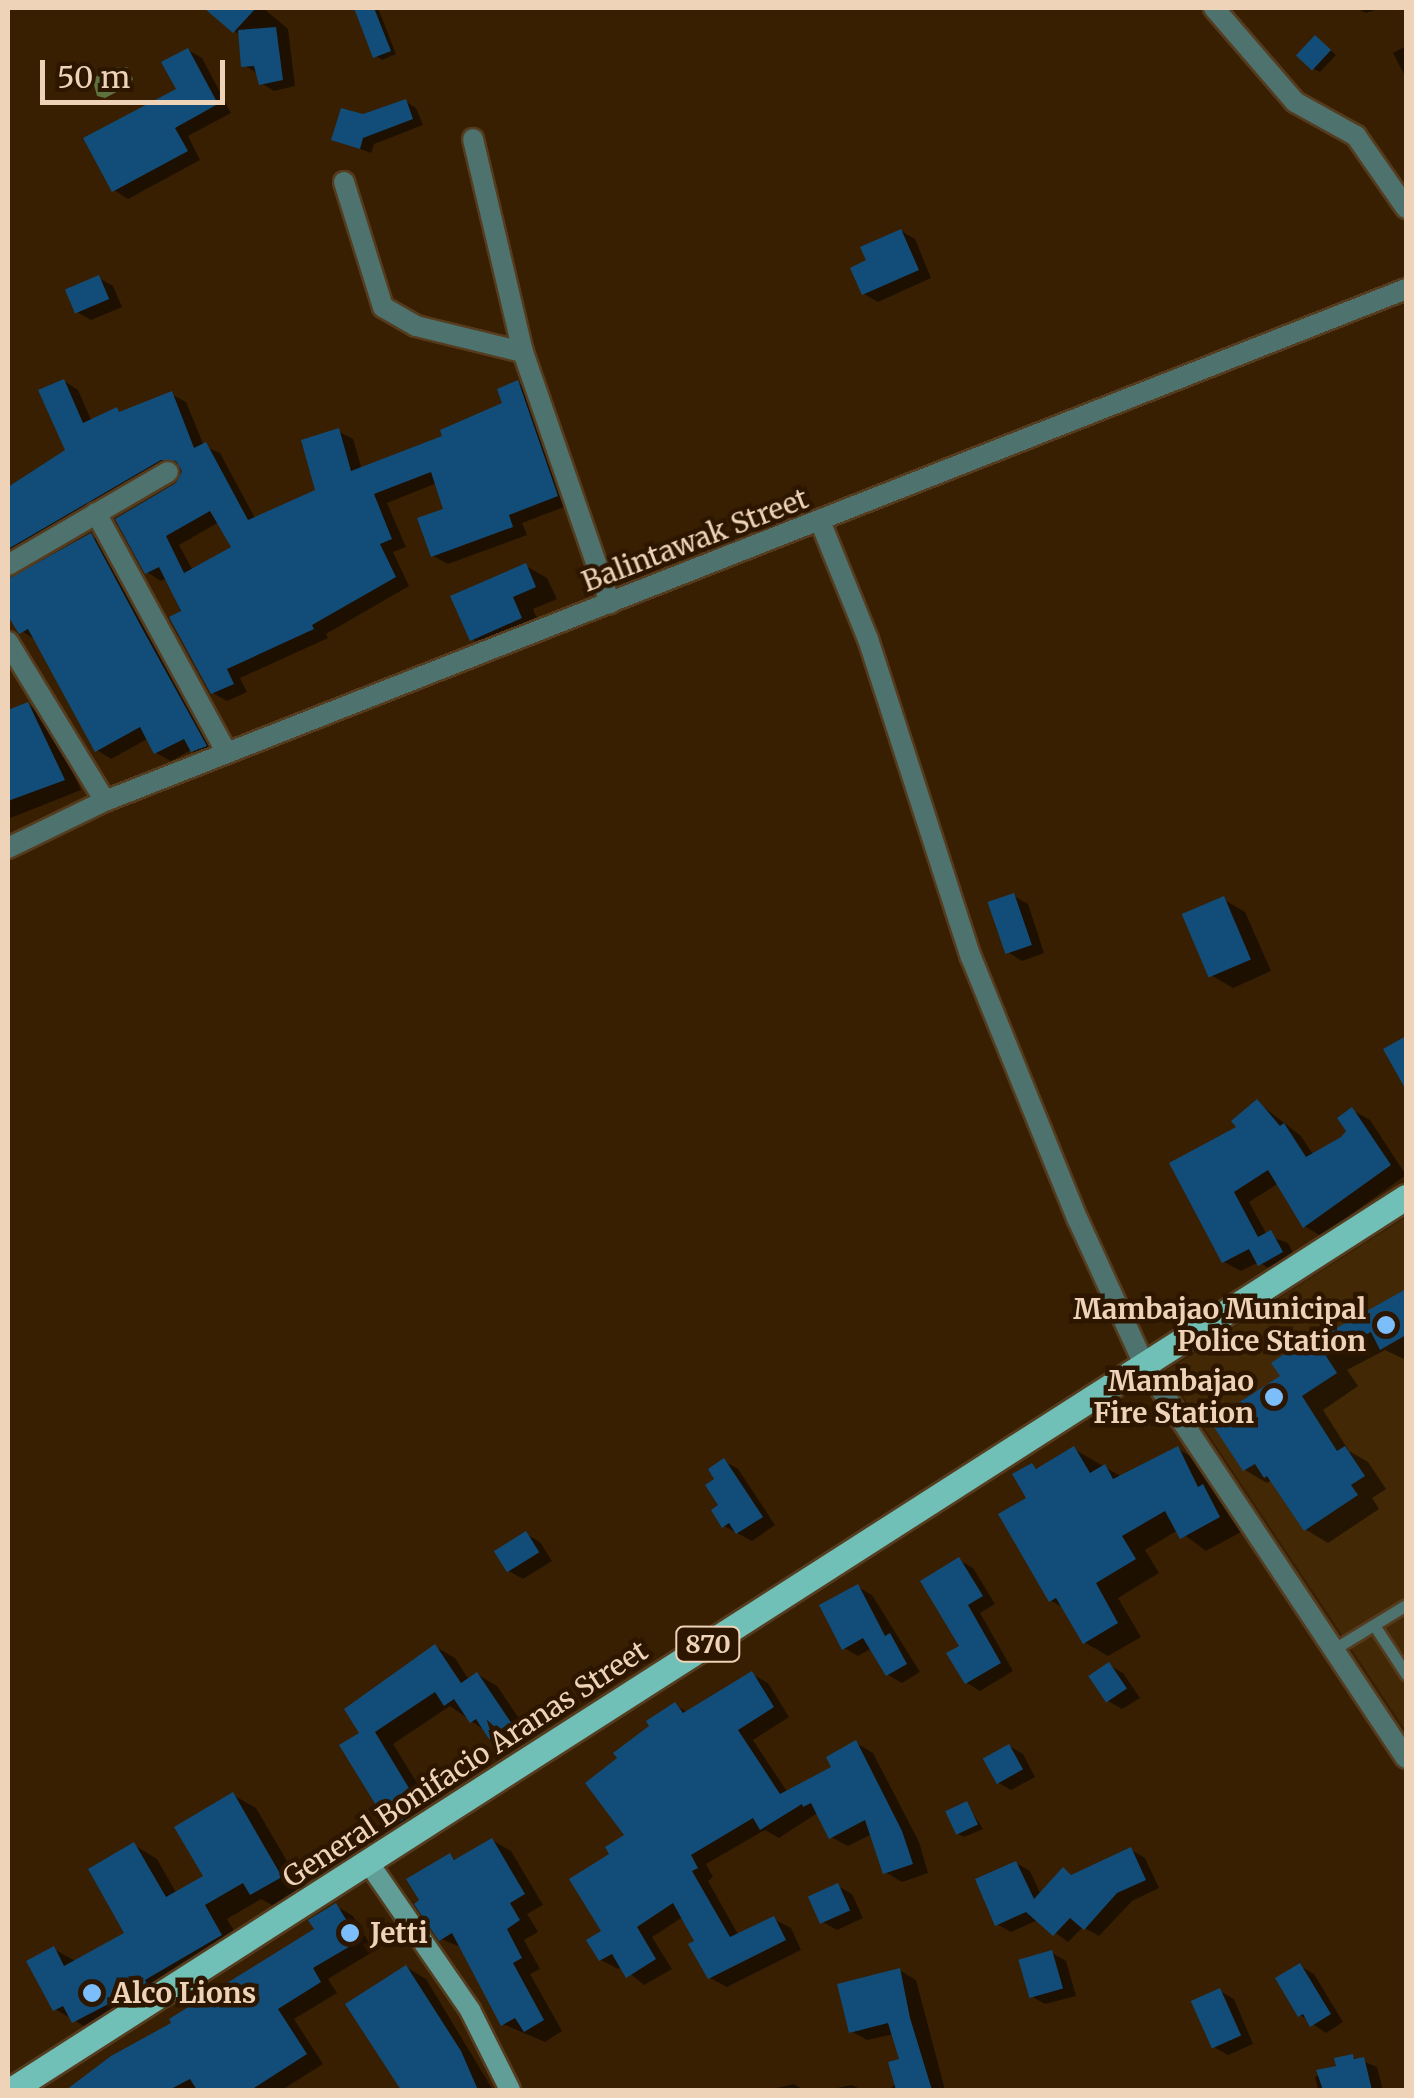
<!DOCTYPE html>
<html>
<head>
<meta charset="utf-8">
<style>
	body { margin:0 }
	#map { position:relative; width:1414px; height:2098px; overflow:hidden; background:#381f02; font-family:Merriweather,serif }
	div>[style] { position:absolute }
	[style*='--x'] { left:calc(var(--x)*1px); top:calc(var(--y)*1px); width:calc(var(--w)*1px); rotate:calc(var(--a)*1deg) }
	.built>* { inset:0; background:#422805 }
	.water>* { inset:0; background:#5e723d }
	.shadow>* { inset:0; background:#0007 }
	.building>* { inset:0; background:#124d79; transform-origin:0 0 }
	.roads { filter:drop-shadow(2px 0 #553c1f) drop-shadow(-2px 0 #553c1f) drop-shadow(0 2px #553c1f) drop-shadow(0 -2px #553c1f) }
	.lane>* { height:11px; margin:-5.5px; padding:0 5.5px; transform-origin:5.5px; border-radius:5.5px; background:#4e726e }
	.street>* { height:20px; margin:-10px; padding:0 10px; transform-origin:10px; border-radius:10px; background:#4e726e }
	.secondary>* { height:20px; margin:-10px; padding:0 10px; transform-origin:10px; border-radius:10px; background:#619e97 }
	.primary>* { height:25px; margin:-12.5px; padding:0 12.5px; transform-origin:12.5px; border-radius:12.5px; background:#70c0b7 }
	.dots>* { width:28px; height:28px; translate:-50% -50%; box-sizing:border-box; border:5px solid #2d1600; border-radius:50% }
	span { translate:-50% -50%; white-space:nowrap; text-align:center; line-height:1.15; -webkit-text-stroke:9px #2d1600; paint-order:stroke }
	.shield-label span { padding:2px 8px; background:#2d1600; border:2px solid; border-radius:8px; -webkit-text-stroke-width:0 }
	.shield-label { font-size:25px; color:#eed3b8; font-weight:700 }
	.street-label { font-size:28px; color:#eed3b8 }
	.poi-label { font-size:28px; color:#eed3b8; font-weight:700 }
	.right { translate:-100% -50%; text-align:right }
	.left { translate:0 -50%; text-align:left }
	.frame { position:absolute; inset:0; border:10px solid #eed3b8; pointer-events:none }
	.scale { position:absolute; left:40px; top:60px; width:185px; height:45px; box-sizing:border-box; border:5px solid #eed3b8; border-top:0; padding-left:12px; font-size:30px; line-height:35px; white-space:nowrap; color:#eed3b8; -webkit-text-stroke:8px #2d1600; paint-order:stroke }
</style>
</head>
<body>
<div id="map">
	<div class="built">
		<i style="clip-path:polygon(1406px 1217px,1406px 1731px,1166px 1371px)"></i>
	</div>
	<div class="water">
		<i style="clip-path:polygon(127px 67px,133px 79px,128px 86px,105px 98px,97px 96px,93px 81px,102px 69px)"></i>
	</div>
	<div class="shadow">
		<i style="clip-path:polygon(214px 8px,263px 8px,288px 29px,295px 86px,274px 91px,261px 83px,257px 73px,244px 65px,241px 36px,211px 11px)"></i>
		<i style="clip-path:polygon(357px 8px,378px 8px,396px 54px,382px 60px,376px 56px)"></i>
		<i style="clip-path:polygon(1356px 8px,1381px 8px,1366px 13px)"></i>
		<i style="clip-path:polygon(1321px 42px,1336px 55px,1320px 72px,1314px 69px)"></i>
		<i style="clip-path:polygon(1406px 46px,1406px 78px,1393px 53px)"></i>
		<i style="clip-path:polygon(188px 50px,202px 58px,231px 113px,188px 136px,200px 160px,128px 199px,114px 190px,179px 90px)"></i>
		<i style="clip-path:polygon(405px 101px,416px 108px,423px 125px,374px 144px,371px 153px,334px 139px,363px 117px)"></i>
		<i style="clip-path:polygon(901px 231px,915px 239px,931px 278px,878px 302px,864px 294px,869px 262px)"></i>
		<i style="clip-path:polygon(99px 278px,113px 286px,122px 307px,91px 320px,77px 312px)"></i>
		<i style="clip-path:polygon(evenodd,64px 381px,78px 390px,92px 422px,171px 394px,186px 402px,204px 446px,220px 453px,256px 520px,318px 492px,338px 431px,353px 439px,362px 470px,446px 438px,506px 404px,518px 383px,533px 392px,572px 504px,522px 523px,527px 535px,448px 564px,433px 556px,446px 510px,437px 483px,387px 503px,406px 547px,393px 552px,409px 586px,326px 634px,328px 638px,240px 678px,247px 692px,227px 701px,213px 693px,167px 578px,161px 581px,147px 572px,184px 471px,177px 467px,15px 562px,9px 581px,91px 536px,106px 544px,220px 754px,208px 759px,191px 750px,171px 761px,156px 753px,149px 738px,111px 759px,97px 750px,33px 638px,18px 629px,8px 612px,8px 489px,69px 451px,64px 381px,219px 522px,234px 548px,193px 571px,179px 545px,219px 522px)"></i>
		<i style="clip-path:polygon(526px 566px,547px 578px,557px 599px,533px 609px,542px 630px,493px 652px,472px 639px)"></i>
		<i style="clip-path:polygon(28px 705px,46px 715px,81px 790px,8px 819px,8px 713px)"></i>
		<i style="clip-path:polygon(1014px 896px,1028px 904px,1044px 953px,1022px 961px,1008px 952px)"></i>
		<i style="clip-path:polygon(1223px 899px,1245px 912px,1271px 971px,1233px 988px,1211px 975px)"></i>
		<i style="clip-path:polygon(1257px 1102px,1301px 1136px,1314px 1156px,1343px 1139px,1352px 1110px,1370px 1120px,1406px 1175px,1321px 1236px,1304px 1226px,1279px 1183px,1249px 1202px,1267px 1235px,1288px 1243px,1298px 1262px,1277px 1274px,1259px 1262px,1241px 1271px,1224px 1262px,1240px 1128px)"></i>
		<i style="clip-path:polygon(1406px 1292px,1406px 1360px,1385px 1350px,1347px 1370px,1358px 1386px,1323px 1410px,1349px 1451px,1368px 1462px,1386px 1489px,1372px 1498px,1379px 1509px,1328px 1543px,1305px 1529px,1273px 1479px,1267px 1483px,1245px 1470px,1283px 1377px,1316px 1341px)"></i>
		<i style="clip-path:polygon(1074px 1449px,1122px 1477px,1178px 1449px,1202px 1463px,1243px 1531px,1206px 1551px,1178px 1530px,1145px 1550px,1159px 1573px,1118px 1598px,1141px 1637px,1108px 1656px,1084px 1642px,1065px 1609px,1050px 1600px,1029px 1499px,1032px 1466px,1039px 1470px)"></i>
		<i style="clip-path:polygon(724px 1461px,738px 1469px,775px 1525px,752px 1541px,724px 1526px,718px 1480px)"></i>
		<i style="clip-path:polygon(526px 1534px,540px 1542px,552px 1561px,523px 1579px,509px 1571px)"></i>
		<i style="clip-path:polygon(959px 1560px,973px 1568px,995px 1604px,980px 1613px,1013px 1671px,980px 1691px,967px 1683px)"></i>
		<i style="clip-path:polygon(858px 1587px,872px 1595px,920px 1672px,902px 1683px,888px 1675px,872px 1648px,858px 1656px,844px 1648px)"></i>
		<i style="clip-path:polygon(436px 1647px,455px 1658px,469px 1680px,477px 1674px,497px 1686px,531px 1736px,511px 1749px,450px 1706px,393px 1744px,440px 1820px,412px 1838px,392px 1826px,362px 1734px)"></i>
		<i style="clip-path:polygon(1109px 1665px,1123px 1673px,1140px 1698px,1122px 1709px,1108px 1701px)"></i>
		<i style="clip-path:polygon(752px 1674px,768px 1683px,789px 1717px,753px 1740px,788px 1793px,834px 1768px,856px 1743px,873px 1753px,919px 1842px,928px 1873px,902px 1882px,885px 1872px,872px 1834px,848px 1846px,831px 1837px,819px 1812px,779px 1838px,765px 1830px,706px 1864px,713px 1877px,708px 1881px,739px 1936px,774px 1919px,791px 1928px,801px 1950px,727px 1987px,710px 1978px,683px 1917px,652px 1937px,672px 1969px,644px 1985px,622px 1967px,618px 1969px,601px 1960px,612px 1855px,628px 1836px,620px 1759px,675px 1705px,689px 1713px)"></i>
		<i style="clip-path:polygon(1009px 1746px,1023px 1754px,1035px 1777px,1011px 1790px,997px 1782px)"></i>
		<i style="clip-path:polygon(233px 1795px,256px 1808px,304px 1890px,275px 1907px,261px 1899px,227px 1919px,244px 1948px,97px 2034px,55px 2009px,54px 1949px,77px 1962px,128px 1934px,134px 1845px,157px 1859px,177px 1894px,206px 1877px)"></i>
		<i style="clip-path:polygon(967px 1804px,983px 1829px,964px 1837px,958px 1834px)"></i>
		<i style="clip-path:polygon(492px 1840px,511px 1851px,543px 1905px,527px 1914px,538px 1932px,524px 1940px,540px 1969px,530px 1974px,562px 2031px,545px 2042px,503px 2024px,463px 1948px,441px 1939px,450px 1856px,458px 1861px)"></i>
		<i style="clip-path:polygon(1131px 1850px,1145px 1858px,1159px 1888px,1132px 1901px,1099px 1936px,1083px 1927px,1068px 1942px,1038px 1920px,1011px 1932px,997px 1924px,1016px 1863px,1030px 1871px,1041px 1895px)"></i>
		<i style="clip-path:polygon(838px 1886px,852px 1894px,863px 1918px,837px 1930px,823px 1922px)"></i>
		<i style="clip-path:polygon(336px 1906px,353px 1916px,374px 1951px,328px 1979px,337px 1993px,294px 2019px,323px 2064px,282px 2090px,69px 2090px,317px 1930px)"></i>
		<i style="clip-path:polygon(1052px 1953px,1066px 1961px,1076px 1996px,1045px 2004px,1031px 1996px)"></i>
		<i style="clip-path:polygon(1300px 1966px,1314px 1974px,1343px 2022px,1326px 2033px,1300px 2015px)"></i>
		<i style="clip-path:polygon(406px 1967px,426px 1979px,493px 2090px,404px 2090px,349px 2005px)"></i>
		<i style="clip-path:polygon(899px 1970px,916px 1980px,945px 2090px,887px 2090px,896px 2084px,902px 2061px,894px 2034px,867px 2040px,851px 2031px)"></i>
		<i style="clip-path:polygon(1220px 1991px,1234px 1999px,1253px 2044px,1228px 2055px,1214px 2047px)"></i>
		<i style="clip-path:polygon(1353px 2057px,1377px 2067px,1383px 2090px,1318px 2090px,1315px 2077px)"></i>
		<i style="clip-path:polygon(794px 2084px,804px 2090px,768px 2090px)"></i>
		<i style="clip-path:polygon(852px 2085px,862px 2090px,827px 2090px)"></i>
	</div>
	<div class="building">
		<i style="clip-path:polygon(204px 8px,256px 8px,233px 33px)"></i>
		<i style="clip-path:polygon(354px 8px,374px 8px,391px 51px,373px 58px)"></i>
		<i style="clip-path:polygon(276px 27px,283px 80px,259px 85px,254px 66px,241px 67px,238px 30px)"></i>
		<i style="left:1315px;top:35px;width:22px;height:28px;rotate:43deg"></i>
		<i style="clip-path:polygon(188px 48px,218px 104px,175px 128px,188px 151px,112px 192px,83px 138px,176px 89px,161px 62px)"></i>
		<i style="clip-path:polygon(406px 99px,413px 119px,363px 138px,360px 149px,331px 140px,341px 108px,363px 114px)"></i>
		<i style="clip-path:polygon(901px 229px,919px 270px,862px 295px,850px 268px,866px 260px,860px 247px)"></i>
		<i style="left:99px;top:275px;width:26px;height:37px;rotate:67deg"></i>
		<i style="clip-path:polygon(evenodd,64px 379px,83px 423px,117px 407px,119px 412px,172px 391px,194px 448px,206px 442px,248px 520px,315px 490px,301px 440px,339px 428px,351px 471px,442px 436px,440px 430px,502px 403px,497px 389px,518px 380px,558px 496px,509px 515px,513px 527px,431px 557px,417px 518px,443px 509px,431px 472px,374px 494px,392px 539px,380px 544px,396px 577px,312px 625px,314px 629px,227px 669px,234px 684px,211px 694px,169px 617px,181px 611px,159px 567px,145px 574px,115px 519px,176px 483px,182px 471px,176px 461px,161px 460px,8px 549px,8px 487px,65px 450px,38px 390px,64px 379px,210px 511px,231px 547px,184px 573px,166px 536px,210px 511px)"></i>
		<i style="clip-path:polygon(91px 533px,143px 630px,207px 746px,191px 752px,184px 739px,154px 754px,140px 727px,95px 752px,28px 629px,19px 634px,8px 616px,8px 579px)"></i>
		<i style="clip-path:polygon(526px 563px,536px 587px,513px 597px,522px 618px,470px 641px,450px 596px)"></i>
		<i style="clip-path:polygon(28px 702px,65px 780px,8px 801px,8px 710px)"></i>
		<i style="left:1014px;top:893px;width:55px;height:28px;rotate:71deg"></i>
		<i style="left:1224px;top:896px;width:69px;height:46px;rotate:67deg"></i>
		<i style="clip-path:polygon(1406px 1036px,1406px 1090px,1383px 1049px)"></i>
		<i style="clip-path:polygon(1257px 1099px,1280px 1126px,1284px 1123px,1306px 1157px,1341px 1137px,1346px 1131px,1337px 1118px,1352px 1107px,1391px 1165px,1303px 1228px,1268px 1170px,1234px 1192px,1258px 1237px,1271px 1230px,1283px 1252px,1258px 1266px,1249px 1249px,1222px 1263px,1169px 1163px,1236px 1127px,1231px 1121px)"></i>
		<i style="clip-path:polygon(1406px 1289px,1406px 1335px,1380px 1350px,1371px 1332px,1326px 1356px,1337px 1373px,1302px 1396px,1337px 1451px,1345px 1446px,1365px 1476px,1351px 1485px,1358px 1495px,1304px 1531px,1267px 1476px,1264px 1478px,1255px 1464px,1243px 1471px,1210px 1421px,1280px 1376px,1271px 1363px,1312px 1335px,1315px 1340px)"></i>
		<i style="clip-path:polygon(1074px 1446px,1090px 1473px,1105px 1464px,1113px 1479px,1178px 1446px,1198px 1487px,1203px 1484px,1220px 1517px,1180px 1539px,1165px 1511px,1122px 1536px,1136px 1559px,1096px 1583px,1118px 1623px,1083px 1644px,1056px 1598px,1049px 1602px,998px 1514px,1026px 1498px,1012px 1474px,1032px 1463px,1036px 1469px)"></i>
		<i style="clip-path:polygon(724px 1458px,763px 1517px,736px 1534px,729px 1523px,722px 1528px,711px 1510px,718px 1505px,705px 1485px,714px 1479px,708px 1469px)"></i>
		<i style="left:526px;top:1531px;width:25px;height:38px;rotate:58deg"></i>
		<i style="clip-path:polygon(959px 1557px,983px 1596px,968px 1605px,1001px 1663px,965px 1684px,946px 1653px,959px 1646px,920px 1581px)"></i>
		<i style="clip-path:polygon(858px 1584px,885px 1636px,890px 1633px,907px 1664px,886px 1676px,863px 1638px,842px 1650px,819px 1605px)"></i>
		<i style="clip-path:polygon(435px 1644px,461px 1683px,477px 1672px,512px 1724px,489px 1739px,476px 1719px,470px 1723px,454px 1699px,444px 1706px,435px 1692px,375px 1732px,421px 1808px,390px 1828px,339px 1745px,359px 1733px,344px 1709px)"></i>
		<i style="left:1109px;top:1662px;width:32px;height:25px;rotate:56deg"></i>
		<i style="clip-path:polygon(752px 1671px,774px 1707px,738px 1730px,780px 1794px,831px 1767px,826px 1757px,856px 1740px,902px 1831px,913px 1864px,883px 1874px,865px 1820px,829px 1839px,811px 1803px,803px 1807px,802px 1804px,760px 1830px,753px 1818px,691px 1855px,698px 1868px,692px 1871px,730px 1937px,774px 1916px,786px 1940px,708px 1979px,688px 1944px,694px 1941px,673px 1903px,637px 1927px,656px 1959px,626px 1978px,612px 1954px,599px 1961px,586px 1940px,601px 1931px,569px 1879px,609px 1854px,605px 1847px,624px 1835px,585px 1783px,617px 1758px,613px 1753px,649px 1726px,646px 1721px,675px 1702px,683px 1713px)"></i>
		<i style="left:1009px;top:1744px;width:29px;height:30px;rotate:61deg"></i>
		<i style="clip-path:polygon(233px 1792px,282px 1877px,250px 1895px,243px 1883px,205px 1905px,222px 1935px,145px 1980px,147px 1984px,72px 2023px,63px 2006px,53px 2011px,26px 1961px,54px 1946px,64px 1966px,124px 1933px,88px 1869px,134px 1842px,166px 1897px,203px 1876px,174px 1827px)"></i>
		<i style="left:967px;top:1801px;width:26px;height:24px;rotate:65deg"></i>
		<i style="clip-path:polygon(492px 1838px,525px 1894px,510px 1903px,520px 1920px,507px 1929px,522px 1958px,513px 1963px,544px 2020px,524px 2032px,515px 2018px,501px 2026px,452px 1933px,439px 1941px,414px 1904px,419px 1900px,406px 1879px,450px 1853px,454px 1860px)"></i>
		<i style="clip-path:polygon(1131px 1847px,1146px 1880px,1117px 1893px,1084px 1930px,1070px 1918px,1053px 1936px,1026px 1912px,995px 1926px,975px 1879px,1016px 1861px,1034px 1899px,1063px 1867px,1071px 1875px)"></i>
		<i style="left:838px;top:1883px;width:30px;height:33px;rotate:66deg"></i>
		<i style="clip-path:polygon(336px 1903px,359px 1941px,313px 1968px,321px 1982px,278px 2009px,307px 2054px,251px 2090px,197px 2090px,190px 2079px,169px 2090px,66px 2090px,111px 2056px,171px 2023px,169px 2019px,314px 1929px,308px 1920px)"></i>
		<i style="left:1052px;top:1950px;width:40px;height:35px;rotate:74deg"></i>
		<i style="clip-path:polygon(1300px 1963px,1331px 2014px,1310px 2027px,1303px 2014px,1298px 2017px,1275px 1978px)"></i>
		<i style="clip-path:polygon(406px 1965px,461px 2051px,478px 2090px,401px 2090px,345px 2004px)"></i>
		<i style="clip-path:polygon(900px 1968px,910px 2018px,932px 2090px,896px 2090px,888px 2062px,899px 2059px,888px 2023px,849px 2033px,837px 1984px)"></i>
		<i style="left:1220px;top:1988px;width:52px;height:32px;rotate:66deg"></i>
		<i style="clip-path:polygon(1353px 2054px,1354px 2059px,1364px 2057px,1372px 2090px,1323px 2090px,1316px 2070px,1336px 2066px,1334px 2058px)"></i>
	</div>
	<div class="roads">
		<div class="lane">
			<i style="--x:1374;--y:1625;--w:59;--a:56.9"></i>
			<i style="--x:1334;--y:1649;--w:84;--a:-31.4"></i>
		</div>
		<div class="street">
			<i style="--x:1214;--y:8;--w:124;--a:49.2"></i>
			<i style="--x:1295;--y:102;--w:70;--a:29.1"></i>
			<i style="--x:1356;--y:136;--w:88;--a:55.2"></i>
			<i style="--x:473;--y:139;--w:219;--a:76.8"></i>
			<i style="--x:523;--y:352;--w:266;--a:70.9"></i>
			<i style="--x:344;--y:182;--w:131;--a:72.7"></i>
			<i style="--x:383;--y:307;--w:38;--a:30"></i>
			<i style="--x:416;--y:326;--w:110;--a:13.7"></i>
			<i style="--x:96;--y:513;--w:273;--a:61.4"></i>
			<i style="--x:820;--y:521;--w:127;--a:67.9"></i>
			<i style="--x:868;--y:639;--w:334;--a:72.1"></i>
			<i style="--x:971;--y:957;--w:284;--a:67.9"></i>
			<i style="--x:1078;--y:1220;--w:158;--a:65.4"></i>
			<i style="--x:1144;--y:1364;--w:473;--a:56.4"></i>
			<i style="--x:8;--y:565;--w:185;--a:-30.2"></i>
			<i style="--x:8;--y:642;--w:186;--a:58.6"></i>
			<i style="--x:8;--y:848;--w:108;--a:-25.9"></i>
			<i style="--x:105;--y:801;--w:1398;--a:-21.48"></i>
		</div>
		<div class="secondary">
			<i style="--x:368;--y:1862;--w:180;--a:55.4"></i>
			<i style="--x:470;--y:2010;--w:89;--a:63.4"></i>
		</div>
		<div class="primary">
			<i style="--x:11;--y:2090;--w:1656;--a:-32.63"></i>
		</div>
	</div>
	<div class="dots">
		<i style="left:1386px;top:1325px;background:#7cbef9"></i>
		<i style="left:1274px;top:1397px;background:#7cbef9"></i>
		<i style="left:350px;top:1933px;background:#7cbef9"></i>
		<i style="left:92px;top:1993px;background:#7cbef9"></i>
	</div>
	<div class="shield-label">
		<span style="left:708px;top:1644px">870</span>
	</div>
	<div class="street-label">
		<span style="left:695px;top:540px;rotate:-21deg">Balintawak Street</span>
		<span style="left:465px;top:1764px;rotate:-33deg">General Bonifacio Aranas Street</span>
	</div>
	<div class="poi-label">
		<span class="right" style="left:1366px;top:1325px">Mambajao Municipal<br>Police Station</span>
		<span class="right" style="left:1254px;top:1397px">Mambajao<br>Fire Station</span>
		<span class="left" style="left:370px;top:1933px">Jetti</span>
		<span class="left" style="left:112px;top:1993px">Alco Lions</span>
	</div>
	<div class="frame"></div>
	<div class="scale">50 m</div>
</div>
</body>
</html>
